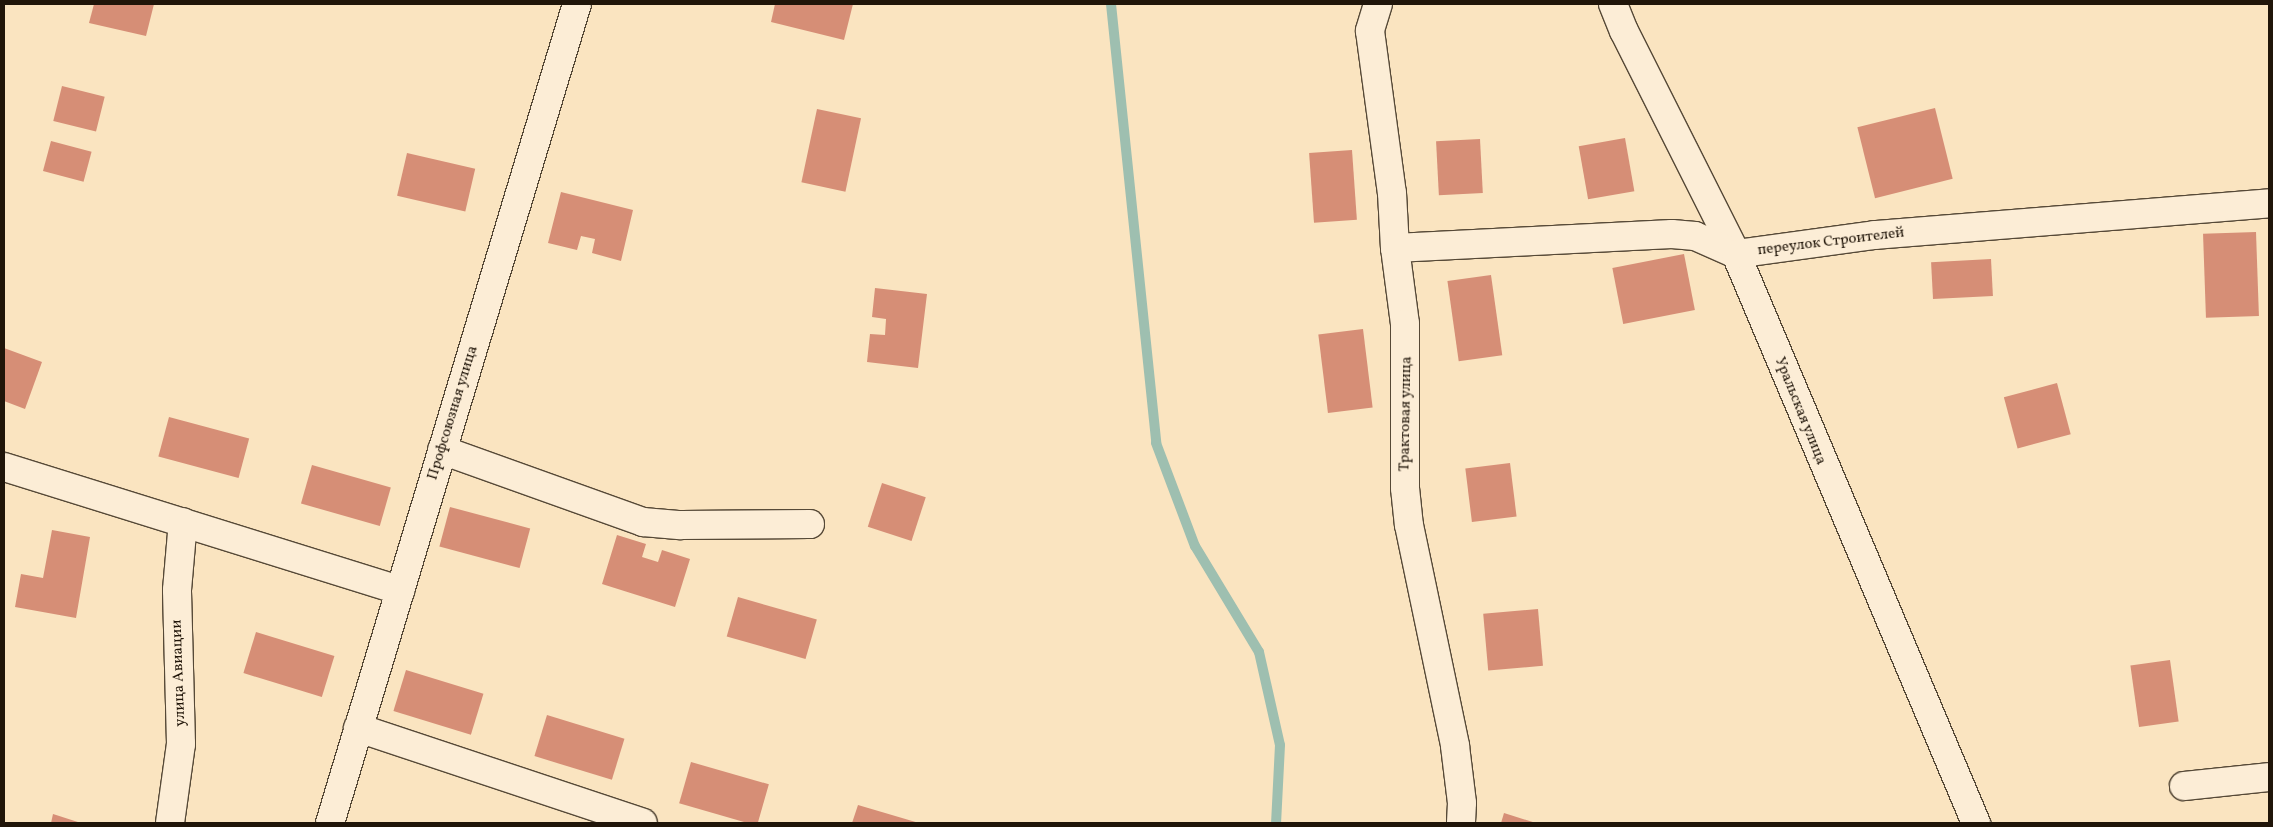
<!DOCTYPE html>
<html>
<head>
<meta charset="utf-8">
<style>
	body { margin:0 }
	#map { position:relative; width:2273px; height:827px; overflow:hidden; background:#fae4c0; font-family:Vollkorn,serif }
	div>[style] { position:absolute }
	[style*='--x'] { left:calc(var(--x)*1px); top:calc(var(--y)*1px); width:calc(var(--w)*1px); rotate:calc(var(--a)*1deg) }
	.stream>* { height:10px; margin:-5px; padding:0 5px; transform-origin:5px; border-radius:5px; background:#9ebfb0 }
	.building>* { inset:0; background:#d68e76; transform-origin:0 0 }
	.roads { filter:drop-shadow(1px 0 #564937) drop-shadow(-1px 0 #564937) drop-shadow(0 1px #564937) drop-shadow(0 -1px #564937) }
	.minor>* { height:28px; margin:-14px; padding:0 14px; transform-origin:14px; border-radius:14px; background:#fcedd6 }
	span { translate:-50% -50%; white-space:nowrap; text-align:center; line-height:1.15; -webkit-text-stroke:4px #fcedd6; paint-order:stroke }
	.street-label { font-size:15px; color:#201509 }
	.frame { position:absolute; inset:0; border:5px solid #201509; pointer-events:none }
</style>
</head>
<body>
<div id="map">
	<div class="stream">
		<i style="--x:1111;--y:4;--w:441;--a:84.1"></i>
		<i style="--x:1156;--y:443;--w:110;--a:69.3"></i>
		<i style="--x:1195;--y:546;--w:124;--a:58.9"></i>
		<i style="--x:1259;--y:652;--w:95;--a:77.3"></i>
		<i style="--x:1280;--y:745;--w:78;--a:92.9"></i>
	</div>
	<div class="building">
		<i style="clip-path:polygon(94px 4px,154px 4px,146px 36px,89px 23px)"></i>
		<i style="clip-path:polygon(775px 4px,853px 4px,844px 40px,771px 22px)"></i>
		<i style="left:62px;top:86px;width:44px;height:36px;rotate:14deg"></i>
		<i style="left:1935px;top:108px;width:73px;height:80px;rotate:76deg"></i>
		<i style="left:817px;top:109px;width:45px;height:75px;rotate:12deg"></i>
		<i style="left:1625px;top:138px;width:54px;height:47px;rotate:80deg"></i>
		<i style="left:1480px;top:139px;width:54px;height:44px;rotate:87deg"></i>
		<i style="left:51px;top:141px;width:42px;height:31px;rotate:15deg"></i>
		<i style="left:1352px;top:150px;width:70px;height:43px;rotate:86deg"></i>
		<i style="left:407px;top:153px;width:70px;height:44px;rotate:13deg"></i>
		<i style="clip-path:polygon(561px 192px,633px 210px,621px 261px,592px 253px,595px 239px,581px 236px,577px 250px,548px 243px)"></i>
		<i style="left:2256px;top:232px;width:84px;height:53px;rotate:88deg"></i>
		<i style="left:1684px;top:254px;width:57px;height:73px;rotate:79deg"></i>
		<i style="left:1991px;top:259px;width:37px;height:60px;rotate:87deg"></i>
		<i style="left:1491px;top:275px;width:81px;height:44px;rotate:82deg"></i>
		<i style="clip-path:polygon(875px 288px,927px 294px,918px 368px,867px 362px,870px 334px,885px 335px,886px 319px,872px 317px)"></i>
		<i style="left:1363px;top:329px;width:79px;height:45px;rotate:83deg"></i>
		<i style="clip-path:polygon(4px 348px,42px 362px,25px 409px,4px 401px)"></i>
		<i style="left:2057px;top:383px;width:53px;height:55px;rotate:75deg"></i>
		<i style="left:169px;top:417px;width:83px;height:41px;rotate:15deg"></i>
		<i style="left:1510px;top:463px;width:54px;height:45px;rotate:83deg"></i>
		<i style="left:312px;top:465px;width:82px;height:40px;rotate:16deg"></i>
		<i style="left:882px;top:483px;width:46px;height:46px;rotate:18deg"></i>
		<i style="left:450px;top:507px;width:83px;height:41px;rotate:15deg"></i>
		<i style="clip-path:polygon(52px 530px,90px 537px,76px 618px,15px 607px,21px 574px,43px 578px)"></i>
		<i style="clip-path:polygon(617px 535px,646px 544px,642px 557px,658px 562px,662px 550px,690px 559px,675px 607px,602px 584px)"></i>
		<i style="left:738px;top:597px;width:82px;height:41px;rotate:16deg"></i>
		<i style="left:1538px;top:609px;width:57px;height:55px;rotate:85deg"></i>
		<i style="left:256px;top:632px;width:82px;height:43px;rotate:17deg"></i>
		<i style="left:2170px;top:660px;width:62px;height:40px;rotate:82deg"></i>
		<i style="left:406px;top:670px;width:81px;height:43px;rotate:17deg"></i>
		<i style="left:547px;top:715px;width:81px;height:43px;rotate:17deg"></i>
		<i style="left:691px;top:762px;width:81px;height:43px;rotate:16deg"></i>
		<i style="clip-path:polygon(858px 805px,919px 823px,852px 823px)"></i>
		<i style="clip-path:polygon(1504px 813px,1536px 823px,1501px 823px)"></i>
		<i style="clip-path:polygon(53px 814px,81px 823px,51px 823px)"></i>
	</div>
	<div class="roads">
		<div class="minor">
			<i style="--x:1378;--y:4;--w:28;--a:107"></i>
			<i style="--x:1370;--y:31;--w:163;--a:82.3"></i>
			<i style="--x:1392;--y:193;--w:55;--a:86.9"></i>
			<i style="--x:1395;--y:248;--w:77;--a:82.5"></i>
			<i style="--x:1405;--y:324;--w:164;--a:90"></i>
			<i style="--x:1405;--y:488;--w:37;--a:84"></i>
			<i style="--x:1409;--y:525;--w:226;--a:78.2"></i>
			<i style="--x:1455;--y:746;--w:57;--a:83"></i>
			<i style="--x:1462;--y:803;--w:20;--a:93"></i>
			<i style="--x:1613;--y:4;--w:29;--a:68"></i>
			<i style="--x:1624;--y:31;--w:250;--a:63.3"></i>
			<i style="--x:1736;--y:254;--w:618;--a:67.13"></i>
			<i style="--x:1395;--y:248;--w:277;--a:-2.9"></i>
			<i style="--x:1672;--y:234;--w:23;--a:5"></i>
			<i style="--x:1695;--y:236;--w:45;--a:23.7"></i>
			<i style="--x:1736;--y:254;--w:140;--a:-7.8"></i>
			<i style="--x:1875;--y:235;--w:395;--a:-4.6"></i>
			<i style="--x:442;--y:450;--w:214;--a:19.7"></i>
			<i style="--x:643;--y:522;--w:38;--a:5"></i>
			<i style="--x:681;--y:525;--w:129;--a:-0.4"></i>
			<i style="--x:4;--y:467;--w:415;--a:17.3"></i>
			<i style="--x:358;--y:728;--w:300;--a:18.4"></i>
			<i style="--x:2184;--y:786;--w:85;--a:-6"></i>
			<i style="--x:170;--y:823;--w:80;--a:-82.1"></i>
			<i style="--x:181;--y:744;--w:154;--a:-91.5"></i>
			<i style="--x:177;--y:590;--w:68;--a:-85"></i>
			<i style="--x:330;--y:823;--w:855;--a:-73.22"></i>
		</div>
	</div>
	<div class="street-label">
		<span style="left:1831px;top:242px;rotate:-7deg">переулок Строителей</span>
		<span style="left:1800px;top:411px;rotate:68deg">Уральская улица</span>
		<span style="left:453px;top:413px;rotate:-73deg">Профсоюзная улица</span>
		<span style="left:1406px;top:414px;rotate:-89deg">Трактовая улица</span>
		<span style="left:179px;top:673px;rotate:-92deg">улица Авиации</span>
	</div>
	<div class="frame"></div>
</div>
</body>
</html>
